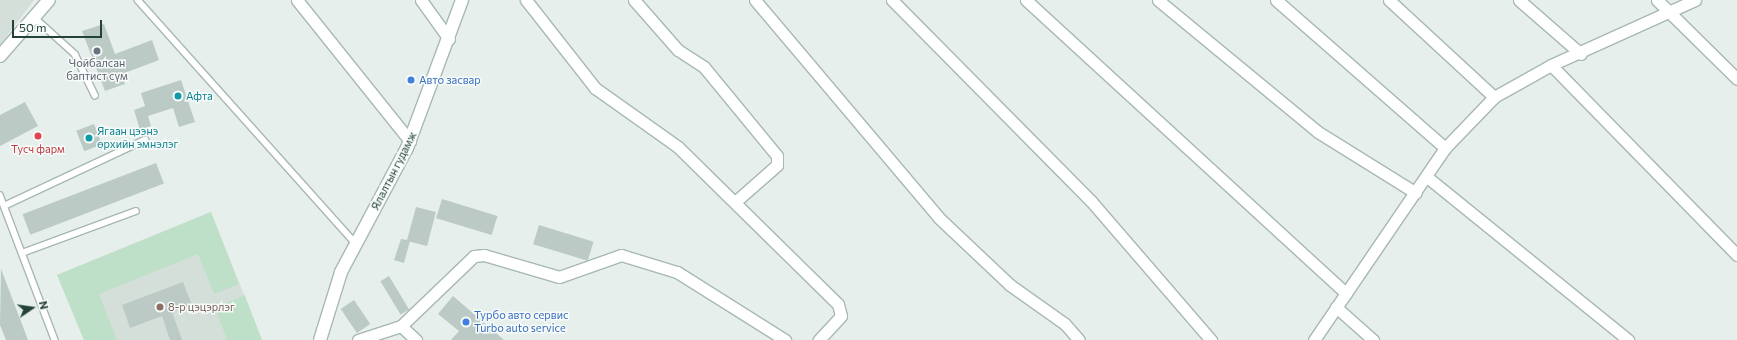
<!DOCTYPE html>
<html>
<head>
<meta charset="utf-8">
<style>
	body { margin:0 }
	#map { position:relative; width:1737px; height:340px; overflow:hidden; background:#e6efeb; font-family:Commissioner,sans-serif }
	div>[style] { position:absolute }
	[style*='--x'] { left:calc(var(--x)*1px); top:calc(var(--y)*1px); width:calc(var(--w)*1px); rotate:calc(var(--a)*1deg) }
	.built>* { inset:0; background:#d4dfda }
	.green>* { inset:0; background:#bfe0c8 }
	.building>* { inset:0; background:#bbcac4; transform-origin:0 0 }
	.roads { filter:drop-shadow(1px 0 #a8b8b2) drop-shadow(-1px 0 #a8b8b2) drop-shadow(0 1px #a8b8b2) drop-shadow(0 -1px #a8b8b2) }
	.lane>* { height:5.5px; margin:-2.75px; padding:0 2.75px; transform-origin:2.75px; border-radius:2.75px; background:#fff }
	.street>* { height:11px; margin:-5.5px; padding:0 5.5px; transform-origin:5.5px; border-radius:5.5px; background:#fff }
	.secondary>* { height:12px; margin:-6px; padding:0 6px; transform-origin:6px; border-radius:6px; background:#fff }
	.dots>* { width:11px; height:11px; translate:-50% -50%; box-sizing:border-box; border:2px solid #f7fbf9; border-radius:50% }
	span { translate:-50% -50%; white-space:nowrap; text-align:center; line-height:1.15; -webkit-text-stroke:3px #f7fbf9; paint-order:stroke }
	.worship-label { font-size:11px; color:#5b616d }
	.shop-label { font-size:11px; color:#366cbe }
	.left { translate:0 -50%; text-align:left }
	.culture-label { font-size:11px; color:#0d838f }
	.health-label { font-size:11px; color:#be3a42 }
	.street-label { font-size:11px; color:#24423a }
	.education-label { font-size:11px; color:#785e54 }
	.north { position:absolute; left:12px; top:288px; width:40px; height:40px; -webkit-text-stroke:3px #f7fbf9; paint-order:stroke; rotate:77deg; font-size:11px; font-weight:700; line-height:16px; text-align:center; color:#24423a }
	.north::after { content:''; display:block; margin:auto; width:14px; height:18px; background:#24423a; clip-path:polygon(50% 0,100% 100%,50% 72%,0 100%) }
	.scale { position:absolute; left:12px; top:20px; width:90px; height:18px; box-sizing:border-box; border:2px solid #24423a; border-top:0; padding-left:5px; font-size:12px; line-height:14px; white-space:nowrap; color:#24423a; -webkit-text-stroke:3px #f7fbf9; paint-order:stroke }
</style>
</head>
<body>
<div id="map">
	<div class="built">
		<i style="clip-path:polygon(0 0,34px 0,0 45px)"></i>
		<i style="clip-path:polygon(211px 212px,262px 340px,84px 340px,57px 275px)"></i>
	</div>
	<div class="green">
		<i style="clip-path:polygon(211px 212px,239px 284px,214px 294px,198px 254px,99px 294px,117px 340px,84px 340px,57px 275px)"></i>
		<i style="clip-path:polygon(245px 295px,245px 296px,262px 340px,227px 340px,215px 308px)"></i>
	</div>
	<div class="building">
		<i style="clip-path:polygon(104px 24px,115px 54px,152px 40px,159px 60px,122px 74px,125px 84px,105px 91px,82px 31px)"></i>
		<i style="clip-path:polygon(181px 80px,195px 122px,179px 127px,173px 108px,148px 116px,151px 126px,140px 130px,134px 110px,145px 106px,141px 93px)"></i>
		<i style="clip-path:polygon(25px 102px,38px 126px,0 146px,0 115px)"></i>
		<i style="left:94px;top:124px;width:22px;height:19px;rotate:69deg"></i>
		<i style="left:156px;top:163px;width:22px;height:143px;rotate:69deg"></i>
		<i style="left:442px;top:199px;width:58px;height:20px;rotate:17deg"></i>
		<i style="clip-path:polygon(416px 207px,436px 212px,427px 246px,407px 241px,410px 241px,404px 263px,394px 260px,401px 239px,407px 240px)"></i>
		<i style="left:539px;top:225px;width:57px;height:20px;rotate:17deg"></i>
		<i style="clip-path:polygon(1px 269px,28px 340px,6px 340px,0 325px)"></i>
		<i style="left:389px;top:276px;width:39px;height:10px;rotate:59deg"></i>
		<i style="clip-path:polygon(183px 282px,192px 305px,172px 312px,182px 340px,170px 340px,162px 316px,130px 328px,122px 305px)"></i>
		<i style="clip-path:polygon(453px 296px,504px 340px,451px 340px,459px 331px,438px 314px)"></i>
		<i style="left:354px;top:300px;width:29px;height:16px;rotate:56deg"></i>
	</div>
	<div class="roads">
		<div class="lane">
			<i style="--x:138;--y:0;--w:327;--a:48.2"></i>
			<i style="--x:34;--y:17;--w:55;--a:42.1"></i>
			<i style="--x:75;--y:54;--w:46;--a:64"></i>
			<i style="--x:0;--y:195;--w:155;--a:69.2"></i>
			<i style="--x:4;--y:206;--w:156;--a:-25.1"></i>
			<i style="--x:22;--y:253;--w:121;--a:-20.2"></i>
		</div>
		<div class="street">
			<i style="--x:297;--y:0;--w:181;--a:51.3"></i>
			<i style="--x:421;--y:0;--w:48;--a:54.3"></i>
			<i style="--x:526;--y:0;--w:112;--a:51.9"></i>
			<i style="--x:595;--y:88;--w:102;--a:35.4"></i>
			<i style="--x:678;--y:147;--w:224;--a:44.5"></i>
			<i style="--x:838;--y:304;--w:12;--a:76"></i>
			<i style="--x:841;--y:316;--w:33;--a:133"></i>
			<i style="--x:634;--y:0;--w:67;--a:48.7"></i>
			<i style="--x:678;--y:50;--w:31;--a:33"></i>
			<i style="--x:704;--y:67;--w:115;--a:50.6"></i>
			<i style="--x:777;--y:156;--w:9;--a:90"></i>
			<i style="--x:777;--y:165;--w:55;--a:138.7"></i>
			<i style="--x:755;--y:0;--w:285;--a:49.8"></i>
			<i style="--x:939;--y:218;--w:98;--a:43.3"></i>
			<i style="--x:1010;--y:285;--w:67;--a:35.3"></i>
			<i style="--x:1065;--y:324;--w:21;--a:49"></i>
			<i style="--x:892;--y:0;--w:283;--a:45.3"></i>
			<i style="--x:1091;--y:201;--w:184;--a:49.2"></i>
			<i style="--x:1026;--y:0;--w:434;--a:42.5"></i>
			<i style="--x:1158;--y:0;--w:207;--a:39.5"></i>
			<i style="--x:1318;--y:132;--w:115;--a:31.9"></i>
			<i style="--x:1276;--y:0;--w:225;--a:41.2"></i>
			<i style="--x:1389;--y:0;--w:143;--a:42.7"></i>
			<i style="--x:1519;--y:0;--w:82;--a:41.1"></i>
			<i style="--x:1657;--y:0;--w:112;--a:44.6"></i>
			<i style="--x:1551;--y:65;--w:266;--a:45.6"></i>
			<i style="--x:1427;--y:177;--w:259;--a:39"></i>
			<i style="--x:1336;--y:307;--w:50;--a:41.7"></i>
			<i style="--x:401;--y:326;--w:101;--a:-43.8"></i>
			<i style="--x:474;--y:256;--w:10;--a:-6"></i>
			<i style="--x:484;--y:255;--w:78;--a:16.3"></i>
			<i style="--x:559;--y:277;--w:66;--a:-19.5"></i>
			<i style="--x:621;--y:255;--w:59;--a:16.9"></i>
			<i style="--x:677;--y:272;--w:128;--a:32.2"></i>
			<i style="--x:358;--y:340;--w:45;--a:-18"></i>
			<i style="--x:401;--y:326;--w:21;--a:43"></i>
			<i style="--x:1314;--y:340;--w:232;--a:-55.7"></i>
			<i style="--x:1445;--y:148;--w:71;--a:-46.1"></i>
			<i style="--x:1494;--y:97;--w:65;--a:-29.3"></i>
			<i style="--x:1551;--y:65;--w:158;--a:-24.3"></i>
		</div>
		<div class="secondary">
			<i style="--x:0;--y:56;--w:74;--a:-48.8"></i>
			<i style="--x:320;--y:340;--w:71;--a:-72.8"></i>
			<i style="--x:341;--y:272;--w:140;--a:-62"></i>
			<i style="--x:407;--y:148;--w:158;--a:-69.6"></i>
		</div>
	</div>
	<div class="dots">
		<i style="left:97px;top:51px;background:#6b7280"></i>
		<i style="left:411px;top:80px;background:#3f7fe0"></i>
		<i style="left:178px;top:96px;background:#0f9aa8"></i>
		<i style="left:38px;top:136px;background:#e0444e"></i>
		<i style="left:89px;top:138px;background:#0f9aa8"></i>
		<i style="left:160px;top:307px;background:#8d6e63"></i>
		<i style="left:466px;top:322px;background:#3f7fe0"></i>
	</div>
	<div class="worship-label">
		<span style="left:97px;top:70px">Чойбалсан<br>баптист сүм</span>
	</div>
	<div class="shop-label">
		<span class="left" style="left:419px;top:80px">Авто засвар</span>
		<span class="left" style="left:474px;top:322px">Турбо авто сервис<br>Turbo auto service</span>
	</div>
	<div class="culture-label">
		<span class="left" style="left:186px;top:96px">Афта</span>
		<span class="left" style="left:97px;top:138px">Ягаан цээнэ<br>өрхийн эмнэлэг</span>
	</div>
	<div class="health-label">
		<span style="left:38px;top:149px">Тусч фарм</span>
	</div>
	<div class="street-label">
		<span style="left:394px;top:171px;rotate:-63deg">Ялалтын гудамж</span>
	</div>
	<div class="education-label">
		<span class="left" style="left:168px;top:307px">8-р цэцэрлэг</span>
	</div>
	<div class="north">N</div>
	<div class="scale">50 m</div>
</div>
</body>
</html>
